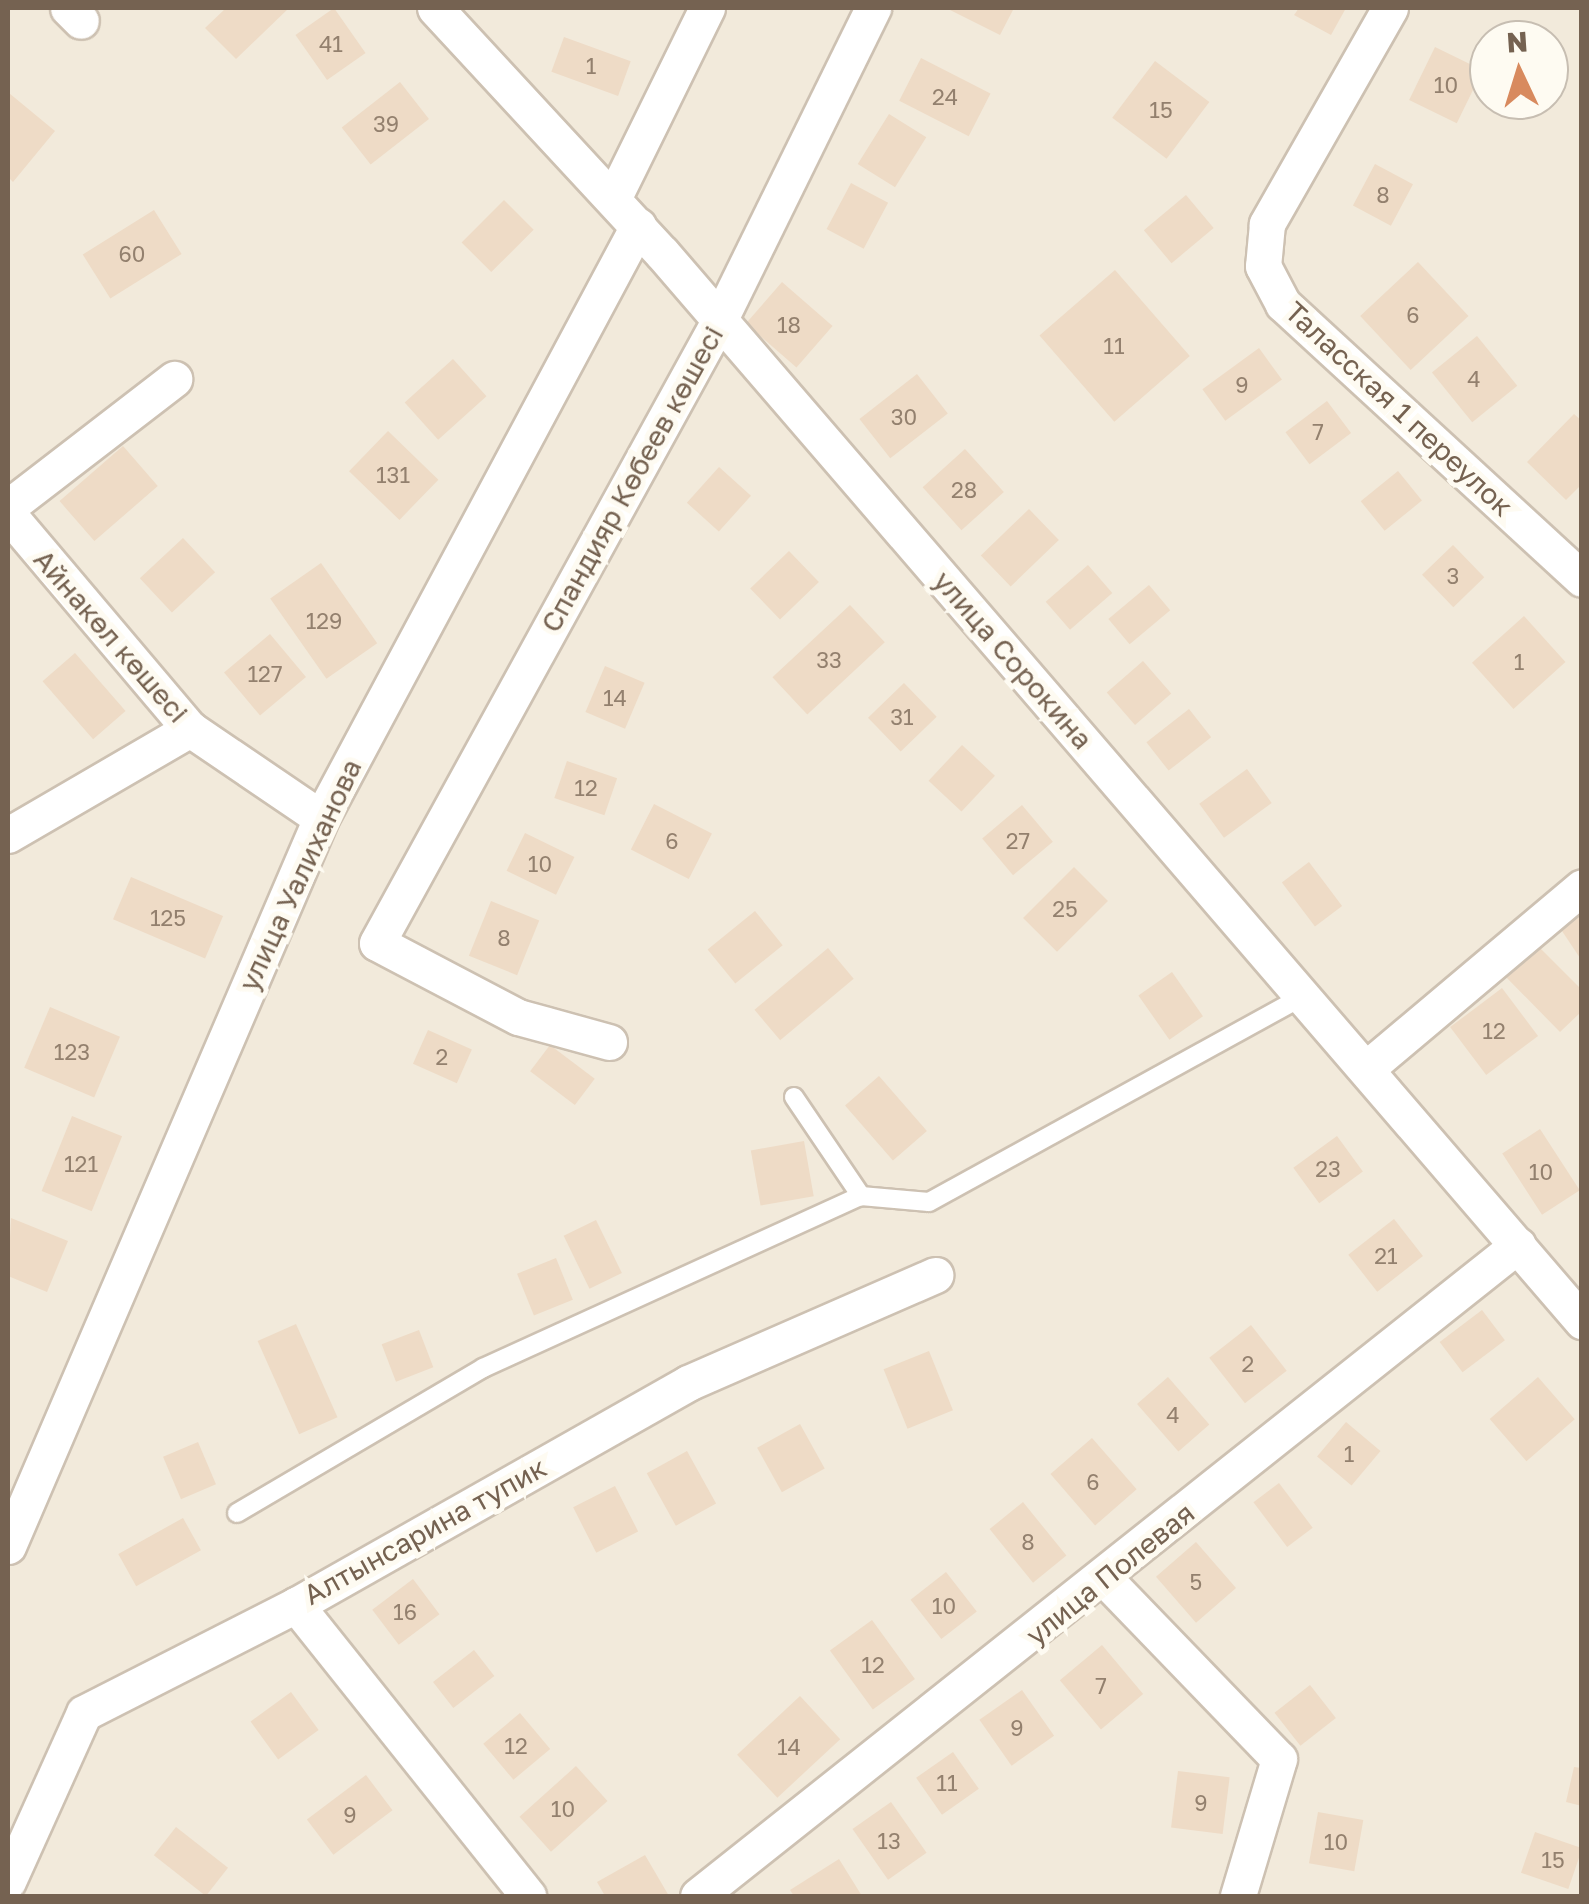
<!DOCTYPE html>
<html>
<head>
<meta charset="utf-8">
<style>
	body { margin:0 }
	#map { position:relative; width:1589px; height:1904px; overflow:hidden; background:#fbf7ec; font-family:"Golos Text",sans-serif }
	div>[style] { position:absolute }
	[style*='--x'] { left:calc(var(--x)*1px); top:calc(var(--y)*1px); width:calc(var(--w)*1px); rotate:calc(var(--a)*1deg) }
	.residential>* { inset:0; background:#f2eadb }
	.building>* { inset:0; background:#eedbc6; transform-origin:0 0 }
	.roads { filter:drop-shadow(2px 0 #cdc1b2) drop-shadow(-2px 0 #cdc1b2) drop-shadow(0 2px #cdc1b2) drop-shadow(0 -2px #cdc1b2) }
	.lane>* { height:18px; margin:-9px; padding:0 9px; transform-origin:9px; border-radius:9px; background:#fff }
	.street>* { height:35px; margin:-17.5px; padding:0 17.5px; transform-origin:17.5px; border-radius:17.5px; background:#fff }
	span { translate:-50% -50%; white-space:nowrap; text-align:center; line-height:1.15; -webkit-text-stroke:10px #fefbf2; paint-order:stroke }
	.number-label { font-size:22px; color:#93806e }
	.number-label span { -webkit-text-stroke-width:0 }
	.street-label { font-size:28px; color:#756251 }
	.frame { position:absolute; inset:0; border:10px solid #756251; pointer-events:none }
	.north { position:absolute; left:1469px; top:20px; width:100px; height:100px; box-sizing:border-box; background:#fefbf2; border:2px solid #c7beb2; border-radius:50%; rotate:356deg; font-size:28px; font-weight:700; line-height:40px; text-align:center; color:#756251 }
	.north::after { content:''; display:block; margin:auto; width:35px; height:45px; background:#d88a5e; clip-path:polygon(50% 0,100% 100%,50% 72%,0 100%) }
</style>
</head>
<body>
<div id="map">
	<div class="residential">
		<i style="clip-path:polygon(evenodd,8px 8px,1581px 8px,1581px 1896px,8px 1896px,8px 8px,1489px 40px,1549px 40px,1549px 100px,1489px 100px,1489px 40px)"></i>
	</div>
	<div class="building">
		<i style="clip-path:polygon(226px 8px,289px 8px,236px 59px,205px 28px)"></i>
		<i style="left:334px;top:8px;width:55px;height:47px;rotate:55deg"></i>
		<i style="clip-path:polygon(946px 8px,1014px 8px,1000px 35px)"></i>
		<i style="clip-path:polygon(1299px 8px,1346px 8px,1331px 35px,1294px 15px)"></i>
		<i style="left:564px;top:37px;width:71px;height:37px;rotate:20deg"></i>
		<i style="left:1435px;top:47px;width:53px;height:59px;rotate:26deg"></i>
		<i style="left:921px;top:58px;width:78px;height:48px;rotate:27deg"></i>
		<i style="left:1155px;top:61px;width:68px;height:71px;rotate:37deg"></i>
		<i style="left:400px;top:82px;width:47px;height:74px;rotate:52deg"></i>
		<i style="clip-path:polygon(9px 93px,55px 131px,13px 182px,8px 177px)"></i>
		<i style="left:889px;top:114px;width:44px;height:59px;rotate:32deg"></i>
		<i style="left:1375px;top:164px;width:43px;height:47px;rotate:28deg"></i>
		<i style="left:851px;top:183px;width:42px;height:52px;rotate:28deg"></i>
		<i style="left:1186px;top:195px;width:43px;height:55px;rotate:50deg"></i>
		<i style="left:504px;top:200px;width:42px;height:60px;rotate:45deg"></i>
		<i style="left:154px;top:210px;width:52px;height:84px;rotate:58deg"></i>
		<i style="left:1418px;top:262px;width:74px;height:79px;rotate:47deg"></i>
		<i style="left:1115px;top:270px;width:114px;height:100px;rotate:49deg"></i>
		<i style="left:782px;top:282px;width:67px;height:55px;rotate:41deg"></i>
		<i style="left:1477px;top:336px;width:64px;height:58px;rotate:51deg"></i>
		<i style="left:1259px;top:348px;width:39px;height:70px;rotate:54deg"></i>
		<i style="left:453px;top:359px;width:50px;height:65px;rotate:48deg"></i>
		<i style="left:917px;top:374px;width:50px;height:73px;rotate:52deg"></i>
		<i style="left:1327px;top:401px;width:40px;height:52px;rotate:53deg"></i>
		<i style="clip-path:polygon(1574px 414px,1582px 421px,1582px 484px,1566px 500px,1527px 462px)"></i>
		<i style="left:388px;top:431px;width:70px;height:56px;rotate:44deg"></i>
		<i style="left:123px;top:446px;width:53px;height:84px;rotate:49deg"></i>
		<i style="left:965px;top:449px;width:58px;height:57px;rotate:48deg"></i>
		<i style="left:719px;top:467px;width:43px;height:48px;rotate:42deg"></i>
		<i style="left:1398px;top:471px;width:38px;height:48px;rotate:51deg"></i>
		<i style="left:1029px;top:509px;width:43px;height:67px;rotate:46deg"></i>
		<i style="left:183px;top:538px;width:47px;height:59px;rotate:47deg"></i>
		<i style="left:1453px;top:545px;width:45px;height:43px;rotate:46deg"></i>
		<i style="left:789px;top:551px;width:43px;height:54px;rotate:46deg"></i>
		<i style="left:321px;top:563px;width:98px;height:62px;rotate:55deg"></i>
		<i style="left:1088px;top:565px;width:37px;height:56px;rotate:49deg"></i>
		<i style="left:1149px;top:585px;width:33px;height:53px;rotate:50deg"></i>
		<i style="left:850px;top:605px;width:51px;height:106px;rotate:47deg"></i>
		<i style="left:1524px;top:616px;width:62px;height:70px;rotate:48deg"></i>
		<i style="left:270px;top:634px;width:56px;height:60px;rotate:50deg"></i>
		<i style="left:75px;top:653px;width:77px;height:43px;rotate:49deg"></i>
		<i style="left:1143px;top:661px;width:43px;height:48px;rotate:49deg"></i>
		<i style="left:605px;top:666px;width:43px;height:50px;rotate:23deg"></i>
		<i style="left:904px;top:683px;width:47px;height:50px;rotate:46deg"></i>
		<i style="left:1189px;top:709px;width:36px;height:54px;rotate:52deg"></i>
		<i style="left:962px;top:745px;width:45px;height:49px;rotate:43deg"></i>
		<i style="left:567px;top:761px;width:53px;height:39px;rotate:19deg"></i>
		<i style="left:1247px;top:769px;width:42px;height:59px;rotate:54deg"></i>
		<i style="left:654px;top:804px;width:65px;height:51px;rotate:27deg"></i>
		<i style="left:1022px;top:805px;width:48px;height:52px;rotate:50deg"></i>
		<i style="left:525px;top:833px;width:55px;height:42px;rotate:26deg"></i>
		<i style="left:1309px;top:862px;width:55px;height:34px;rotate:53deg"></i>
		<i style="left:1074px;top:867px;width:48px;height:72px;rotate:45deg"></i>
		<i style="left:131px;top:877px;width:100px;height:46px;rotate:23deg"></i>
		<i style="left:491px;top:901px;width:52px;height:59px;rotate:22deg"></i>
		<i style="clip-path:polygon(1582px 904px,1582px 961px,1556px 922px)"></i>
		<i style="left:755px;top:911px;width:44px;height:61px;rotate:51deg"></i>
		<i style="clip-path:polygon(1535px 943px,1582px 990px,1582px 1011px,1560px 1032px,1503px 974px)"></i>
		<i style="left:828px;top:948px;width:40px;height:96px;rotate:50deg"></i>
		<i style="left:1172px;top:972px;width:54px;height:41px;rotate:55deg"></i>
		<i style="left:1502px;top:988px;width:60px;height:65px;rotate:53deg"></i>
		<i style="left:50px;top:1007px;width:76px;height:66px;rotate:23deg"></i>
		<i style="left:428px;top:1030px;width:48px;height:37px;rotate:24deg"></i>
		<i style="left:550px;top:1045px;width:56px;height:33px;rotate:37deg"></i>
		<i style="left:879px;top:1076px;width:73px;height:45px;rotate:49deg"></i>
		<i style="left:72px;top:1116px;width:54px;height:81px;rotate:22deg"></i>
		<i style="left:1540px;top:1129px;width:73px;height:45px;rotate:57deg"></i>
		<i style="left:1337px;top:1136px;width:44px;height:54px;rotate:54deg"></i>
		<i style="left:804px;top:1141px;width:56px;height:54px;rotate:80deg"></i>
		<i style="clip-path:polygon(11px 1218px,68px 1241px,47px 1292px,8px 1276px)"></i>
		<i style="left:1394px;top:1219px;width:47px;height:58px;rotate:52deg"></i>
		<i style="left:596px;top:1220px;width:59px;height:36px;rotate:64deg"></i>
		<i style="left:556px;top:1258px;width:45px;height:42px;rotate:68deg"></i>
		<i style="left:1482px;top:1310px;width:38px;height:53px;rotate:53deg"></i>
		<i style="left:296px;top:1324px;width:102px;height:42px;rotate:66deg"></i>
		<i style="left:1251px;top:1325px;width:58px;height:53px;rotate:52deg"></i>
		<i style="left:419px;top:1330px;width:40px;height:40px;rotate:69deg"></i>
		<i style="left:929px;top:1351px;width:64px;height:49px;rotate:68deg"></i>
		<i style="left:1168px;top:1377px;width:63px;height:41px;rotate:49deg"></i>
		<i style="left:1538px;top:1377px;width:56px;height:64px;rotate:49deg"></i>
		<i style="left:1346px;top:1422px;width:45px;height:45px;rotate:40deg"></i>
		<i style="left:800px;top:1424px;width:51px;height:49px;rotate:61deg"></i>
		<i style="left:1092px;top:1438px;width:68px;height:55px;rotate:49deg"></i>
		<i style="left:198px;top:1442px;width:46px;height:38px;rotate:67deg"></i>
		<i style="left:687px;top:1451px;width:60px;height:46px;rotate:61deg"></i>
		<i style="left:1279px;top:1483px;width:56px;height:32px;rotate:53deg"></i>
		<i style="left:615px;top:1486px;width:51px;height:47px;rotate:63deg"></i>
		<i style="left:1023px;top:1502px;width:69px;height:43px;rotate:51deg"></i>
		<i style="left:183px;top:1518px;width:37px;height:74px;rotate:61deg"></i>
		<i style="left:1196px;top:1542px;width:61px;height:53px;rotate:49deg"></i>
		<i style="left:946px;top:1572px;width:50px;height:45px;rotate:52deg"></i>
		<i style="left:413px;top:1579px;width:44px;height:51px;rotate:53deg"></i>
		<i style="left:872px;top:1620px;width:73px;height:52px;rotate:54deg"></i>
		<i style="left:1102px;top:1645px;width:64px;height:55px;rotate:50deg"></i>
		<i style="left:474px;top:1650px;width:33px;height:52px;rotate:52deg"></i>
		<i style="left:1310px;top:1685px;width:42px;height:45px;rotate:52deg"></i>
		<i style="left:1022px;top:1690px;width:56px;height:52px;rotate:55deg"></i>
		<i style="left:291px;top:1692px;width:47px;height:50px;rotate:54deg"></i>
		<i style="left:800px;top:1696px;width:59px;height:86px;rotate:47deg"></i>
		<i style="left:520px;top:1713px;width:47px;height:48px;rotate:50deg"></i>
		<i style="left:953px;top:1752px;width:45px;height:45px;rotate:55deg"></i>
		<i style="left:576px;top:1766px;width:47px;height:76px;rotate:48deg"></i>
		<i style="clip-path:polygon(1574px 1767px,1582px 1768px,1582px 1806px,1566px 1802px)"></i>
		<i style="left:1178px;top:1771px;width:52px;height:57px;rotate:7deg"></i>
		<i style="left:366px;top:1775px;width:44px;height:74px;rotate:53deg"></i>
		<i style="left:891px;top:1802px;width:62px;height:47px;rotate:55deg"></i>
		<i style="left:1318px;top:1812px;width:46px;height:52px;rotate:10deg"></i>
		<i style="left:176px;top:1827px;width:66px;height:36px;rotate:38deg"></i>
		<i style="left:1535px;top:1832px;width:50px;height:43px;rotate:19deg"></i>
		<i style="clip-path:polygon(645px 1855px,669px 1896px,605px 1896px,597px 1882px)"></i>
		<i style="clip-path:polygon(839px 1859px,862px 1896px,794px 1896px,790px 1890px)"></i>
	</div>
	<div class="roads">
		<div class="lane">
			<i style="--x:794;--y:1097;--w:120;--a:55.9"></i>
			<i style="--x:861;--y:1196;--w:68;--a:5"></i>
			<i style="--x:929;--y:1202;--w:427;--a:-28.8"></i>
			<i style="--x:237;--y:1513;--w:286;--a:-30.5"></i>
			<i style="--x:483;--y:1368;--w:415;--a:-24.5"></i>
		</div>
		<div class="street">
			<i style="--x:68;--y:8;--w:18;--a:45"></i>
			<i style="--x:435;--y:8;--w:334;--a:47.2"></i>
			<i style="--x:662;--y:253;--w:1410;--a:49.26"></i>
			<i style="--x:1390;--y:8;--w:249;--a:119.7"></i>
			<i style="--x:1267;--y:224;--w:42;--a:95.4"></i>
			<i style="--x:1263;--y:266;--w:43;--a:62.2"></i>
			<i style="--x:1283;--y:304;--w:406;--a:42.6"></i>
			<i style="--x:613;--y:199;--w:213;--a:-63.8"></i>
			<i style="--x:8;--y:507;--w:210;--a:-37.6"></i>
			<i style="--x:8;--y:514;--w:282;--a:49.8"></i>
			<i style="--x:190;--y:729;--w:158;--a:34.2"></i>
			<i style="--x:8;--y:835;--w:211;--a:-30.2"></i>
			<i style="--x:609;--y:1042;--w:94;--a:-164.6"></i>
			<i style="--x:518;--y:1017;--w:159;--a:-152.3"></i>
			<i style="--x:377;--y:943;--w:712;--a:-61.2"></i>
			<i style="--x:720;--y:319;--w:347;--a:-63.8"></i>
			<i style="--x:1366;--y:1069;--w:282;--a:-40.1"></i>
			<i style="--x:8;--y:1546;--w:792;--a:-66.73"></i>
			<i style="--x:321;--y:818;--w:672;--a:-61.83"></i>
			<i style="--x:1105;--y:1579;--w:250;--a:46"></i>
			<i style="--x:1279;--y:1759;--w:143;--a:106.7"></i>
			<i style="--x:296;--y:1605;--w:372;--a:51.4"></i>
			<i style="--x:8;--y:1881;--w:184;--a:-65.7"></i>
			<i style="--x:84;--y:1713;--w:238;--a:-27"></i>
			<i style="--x:296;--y:1605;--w:450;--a:-29.5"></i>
			<i style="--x:688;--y:1383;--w:270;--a:-23.6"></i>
			<i style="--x:698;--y:1896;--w:1047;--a:-38.45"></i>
		</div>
	</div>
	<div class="number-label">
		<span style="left:331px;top:44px">41</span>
		<span style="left:591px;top:66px">1</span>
		<span style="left:1446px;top:85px">10</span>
		<span style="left:945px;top:97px">24</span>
		<span style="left:1161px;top:110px">15</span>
		<span style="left:386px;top:124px">39</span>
		<span style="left:1383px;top:195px">8</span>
		<span style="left:132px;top:254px">60</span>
		<span style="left:1413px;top:315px">6</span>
		<span style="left:789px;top:325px">18</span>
		<span style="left:1114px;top:346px">11</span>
		<span style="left:1474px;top:379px">4</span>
		<span style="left:1242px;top:385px">9</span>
		<span style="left:904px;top:417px">30</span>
		<span style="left:1318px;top:432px">7</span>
		<span style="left:393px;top:475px">131</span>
		<span style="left:964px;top:490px">28</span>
		<span style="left:1453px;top:576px">3</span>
		<span style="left:324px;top:621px">129</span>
		<span style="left:829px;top:660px">33</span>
		<span style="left:1519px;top:662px">1</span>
		<span style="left:265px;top:674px">127</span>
		<span style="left:615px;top:698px">14</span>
		<span style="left:902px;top:717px">31</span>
		<span style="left:586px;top:788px">12</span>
		<span style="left:672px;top:841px">6</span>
		<span style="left:1018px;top:841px">27</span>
		<span style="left:540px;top:864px">10</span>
		<span style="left:1065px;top:909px">25</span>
		<span style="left:168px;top:918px">125</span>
		<span style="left:504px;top:938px">8</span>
		<span style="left:1494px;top:1031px">12</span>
		<span style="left:72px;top:1052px">123</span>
		<span style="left:442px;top:1057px">2</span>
		<span style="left:81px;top:1164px">121</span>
		<span style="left:1328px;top:1169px">23</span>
		<span style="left:1541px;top:1172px">10</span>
		<span style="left:1386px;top:1256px">21</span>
		<span style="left:1248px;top:1364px">2</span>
		<span style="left:1173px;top:1415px">4</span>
		<span style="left:1349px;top:1454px">1</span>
		<span style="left:1093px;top:1482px">6</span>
		<span style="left:1028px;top:1542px">8</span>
		<span style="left:1196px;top:1582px">5</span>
		<span style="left:944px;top:1606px">10</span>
		<span style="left:405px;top:1612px">16</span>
		<span style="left:873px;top:1665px">12</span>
		<span style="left:1101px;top:1686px">7</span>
		<span style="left:1017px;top:1728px">9</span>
		<span style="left:516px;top:1746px">12</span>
		<span style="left:789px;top:1747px">14</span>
		<span style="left:947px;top:1783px">11</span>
		<span style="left:1201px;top:1803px">9</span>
		<span style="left:563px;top:1809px">10</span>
		<span style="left:350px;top:1815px">9</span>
		<span style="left:889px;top:1841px">13</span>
		<span style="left:1336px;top:1842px">10</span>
		<span style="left:1553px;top:1860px">15</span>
	</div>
	<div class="street-label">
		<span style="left:1399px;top:409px;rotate:43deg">Таласская 1 переулок</span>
		<span style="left:632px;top:479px;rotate:-61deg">Спандияр Көбеев көшесі</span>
		<span style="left:111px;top:636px;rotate:49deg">Айнакөл көшесі</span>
		<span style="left:1013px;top:660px;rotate:49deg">улица Сорокина</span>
		<span style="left:300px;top:875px;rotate:-65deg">улица Уалиханова</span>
		<span style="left:425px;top:1531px;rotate:-29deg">Алтынсарина тупик</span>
		<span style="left:1110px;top:1574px;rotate:-39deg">улица Полевая</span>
	</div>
	<div class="frame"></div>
	<div class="north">N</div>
</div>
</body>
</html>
